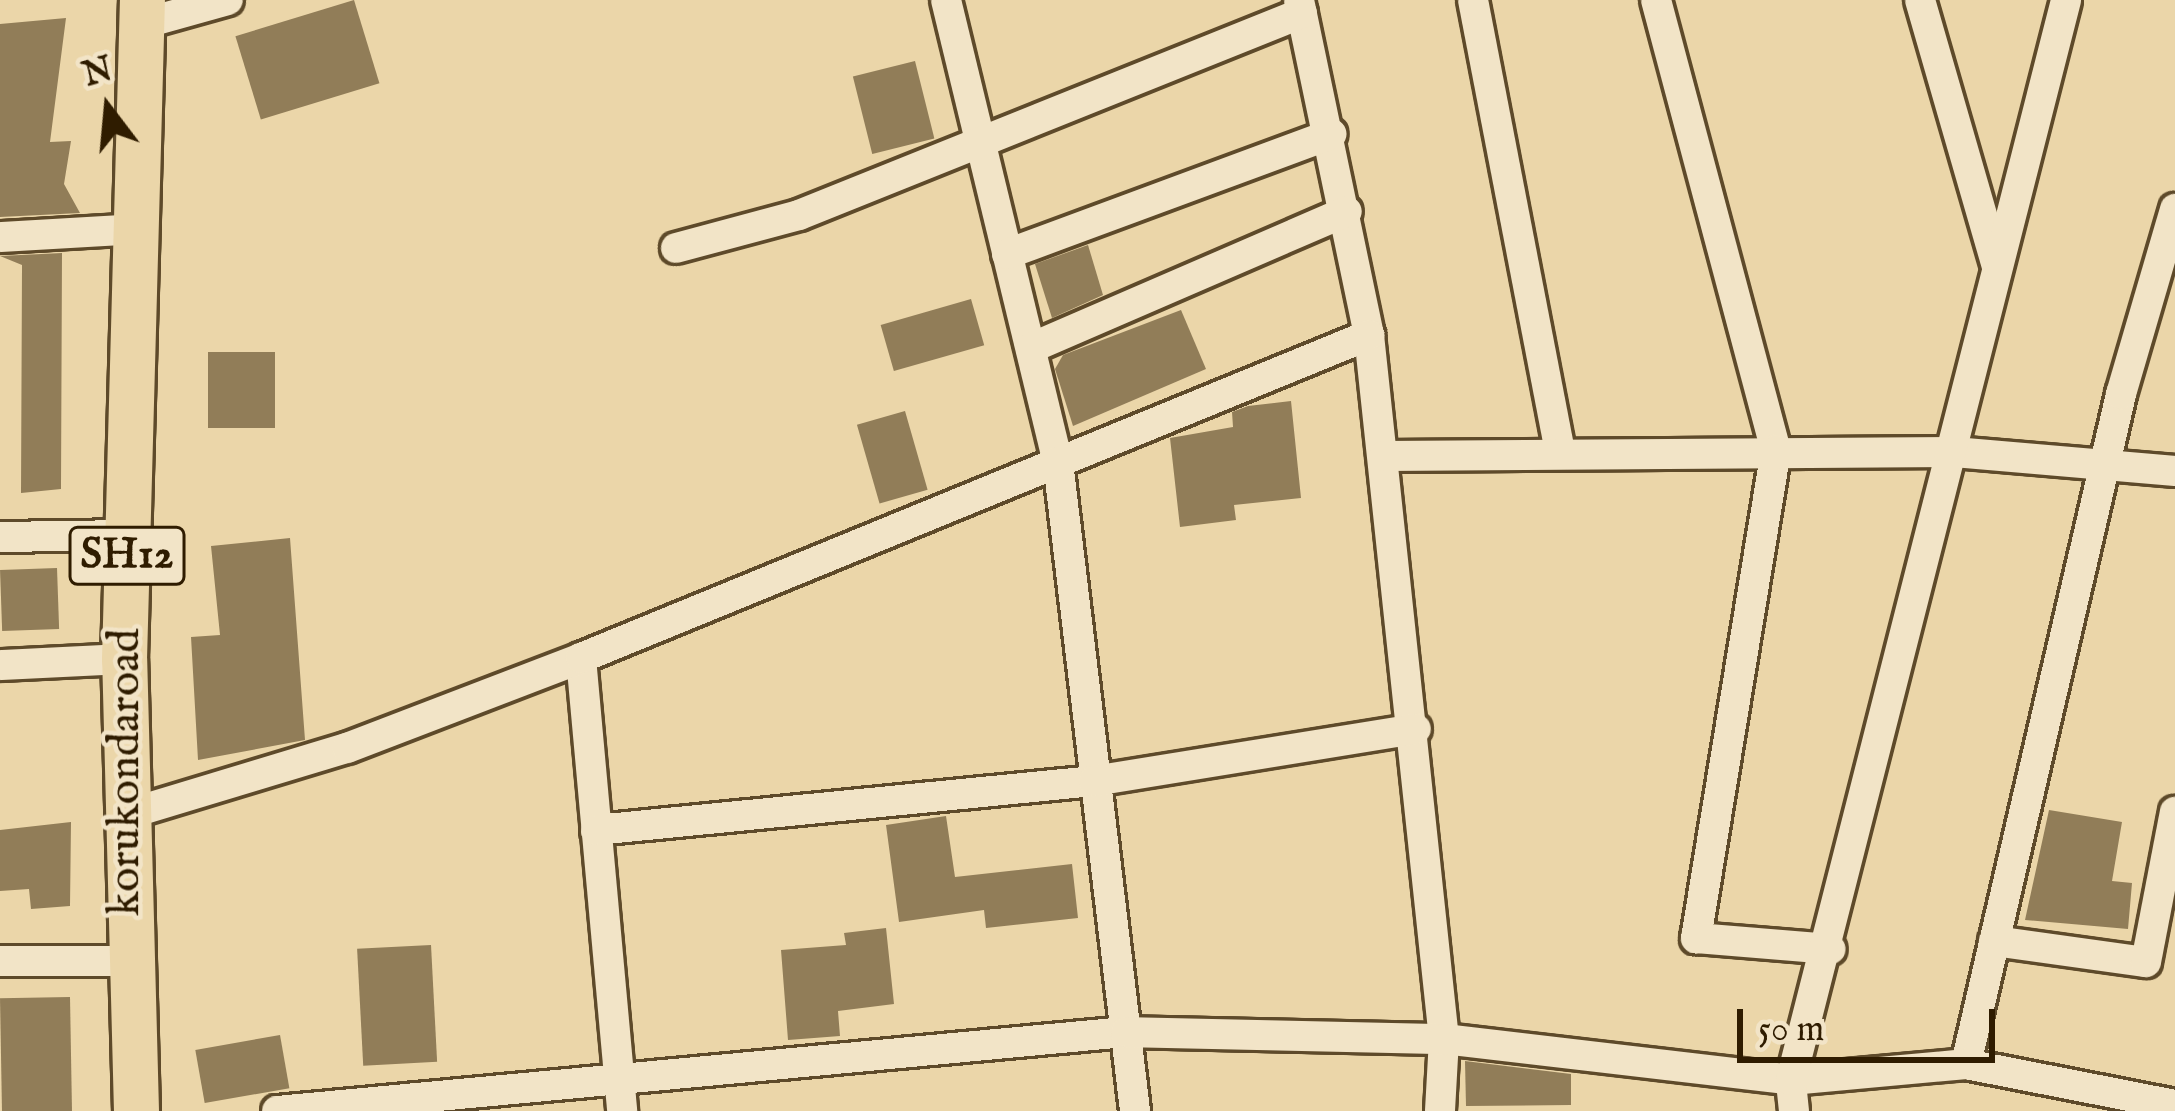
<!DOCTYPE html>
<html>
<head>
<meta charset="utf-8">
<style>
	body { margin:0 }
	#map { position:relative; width:2175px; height:1111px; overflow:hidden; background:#ebd6a9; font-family:"IM FELL English",serif }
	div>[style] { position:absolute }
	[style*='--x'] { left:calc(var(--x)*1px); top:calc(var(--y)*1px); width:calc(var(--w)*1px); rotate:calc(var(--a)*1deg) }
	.building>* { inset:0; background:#917d58; transform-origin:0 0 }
	.roads { filter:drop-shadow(3px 0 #5e4a2a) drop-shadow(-3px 0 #5e4a2a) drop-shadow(0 3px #5e4a2a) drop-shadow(0 -3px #5e4a2a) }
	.minor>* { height:30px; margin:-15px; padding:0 15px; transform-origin:15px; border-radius:15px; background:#f2e4c7 }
	.primary>* { height:45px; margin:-22.5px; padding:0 22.5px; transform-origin:22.5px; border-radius:22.5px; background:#ebd6a9 }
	span { translate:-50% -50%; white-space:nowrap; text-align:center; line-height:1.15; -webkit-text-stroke:9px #f2e4c7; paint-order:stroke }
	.shield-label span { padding:3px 9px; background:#f2e4c7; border:3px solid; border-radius:9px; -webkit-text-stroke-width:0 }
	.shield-label { font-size:42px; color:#2f1c00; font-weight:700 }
	.street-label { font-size:45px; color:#2f1c00 }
	.north { position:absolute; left:48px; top:48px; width:120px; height:120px; -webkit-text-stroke:9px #f2e4c7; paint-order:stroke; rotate:344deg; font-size:33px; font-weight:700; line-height:48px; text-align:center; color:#2f1c00 }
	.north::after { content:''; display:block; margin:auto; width:42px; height:54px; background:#2f1c00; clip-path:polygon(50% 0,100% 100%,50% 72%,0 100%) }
	.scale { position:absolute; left:1737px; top:1009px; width:258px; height:54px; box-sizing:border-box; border:6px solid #2f1c00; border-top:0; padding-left:15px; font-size:36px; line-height:42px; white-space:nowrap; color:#2f1c00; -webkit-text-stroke:9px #f2e4c7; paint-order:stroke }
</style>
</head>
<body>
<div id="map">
	<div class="building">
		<i style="left:354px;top:0;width:87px;height:124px;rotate:73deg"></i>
		<i style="clip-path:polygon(66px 18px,50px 142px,71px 141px,64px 184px,80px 213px,0 217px,0 24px)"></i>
		<i style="left:915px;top:61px;width:80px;height:64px;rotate:76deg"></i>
		<i style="clip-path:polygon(1088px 245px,1103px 295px,1052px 318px,1035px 264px)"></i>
		<i style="clip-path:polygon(62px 253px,61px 489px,21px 493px,22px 265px,0 256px)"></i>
		<i style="left:971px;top:299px;width:48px;height:94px;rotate:74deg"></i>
		<i style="clip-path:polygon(1181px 310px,1206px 369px,1073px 426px,1055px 369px,1063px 355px)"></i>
		<i style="left:208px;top:352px;width:67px;height:76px"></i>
		<i style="clip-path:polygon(1291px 401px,1301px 498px,1234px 505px,1236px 520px,1180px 527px,1170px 438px,1233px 427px,1232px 412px,1248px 406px)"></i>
		<i style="left:905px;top:411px;width:82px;height:50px;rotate:74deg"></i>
		<i style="clip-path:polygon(290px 538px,305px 740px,198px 760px,191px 637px,220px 635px,211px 546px)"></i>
		<i style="left:57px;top:568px;width:61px;height:57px;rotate:88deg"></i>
		<i style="clip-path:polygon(2049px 810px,2122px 822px,2112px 881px,2132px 883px,2128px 929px,2025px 920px)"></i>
		<i style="clip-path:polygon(946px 816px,955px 877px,1072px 864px,1078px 918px,986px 928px,984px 910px,899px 922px,886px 825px)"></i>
		<i style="clip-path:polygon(71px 822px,70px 906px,31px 909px,29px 889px,0 891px,0 830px)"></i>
		<i style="clip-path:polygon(886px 928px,894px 1004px,838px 1011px,840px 1036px,788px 1040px,781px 950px,846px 945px,844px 933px)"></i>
		<i style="left:431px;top:945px;width:117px;height:74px;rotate:87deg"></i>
		<i style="left:70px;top:997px;width:114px;height:70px;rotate:89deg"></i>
		<i style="left:280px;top:1035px;width:54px;height:86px;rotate:80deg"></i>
		<i style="clip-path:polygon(1465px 1061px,1571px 1074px,1571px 1105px,1466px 1106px)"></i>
	</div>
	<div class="roads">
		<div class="minor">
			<i style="--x:946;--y:0;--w:475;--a:76.4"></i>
			<i style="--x:1058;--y:462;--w:654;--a:83.23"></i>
			<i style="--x:1299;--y:0;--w:342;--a:78.2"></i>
			<i style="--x:1369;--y:335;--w:708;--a:83.92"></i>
			<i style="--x:1444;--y:1039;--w:72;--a:93.2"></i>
			<i style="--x:1473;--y:0;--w:461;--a:79.1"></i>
			<i style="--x:1656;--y:0;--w:466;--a:75.1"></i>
			<i style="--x:1776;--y:450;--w:495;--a:99.3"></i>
			<i style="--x:1696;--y:938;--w:135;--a:4.7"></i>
			<i style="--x:1920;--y:0;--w:277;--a:73.9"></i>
			<i style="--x:142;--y:24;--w:89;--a:-15.6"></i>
			<i style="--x:0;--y:237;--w:137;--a:-3.3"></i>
			<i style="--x:676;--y:248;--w:127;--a:-15"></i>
			<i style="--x:799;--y:215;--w:542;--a:-21.88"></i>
			<i style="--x:1007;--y:254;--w:346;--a:-20.3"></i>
			<i style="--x:1031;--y:348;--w:344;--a:-23.4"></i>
			<i style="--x:1384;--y:456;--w:570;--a:-0.4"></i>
			<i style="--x:1954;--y:452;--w:222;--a:4.9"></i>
			<i style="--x:0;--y:537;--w:127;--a:-0.9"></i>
			<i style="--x:581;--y:658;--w:455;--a:84.8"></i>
			<i style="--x:0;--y:665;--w:124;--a:-2.8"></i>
			<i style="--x:128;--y:814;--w:229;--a:-16.8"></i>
			<i style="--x:347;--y:748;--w:251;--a:-21"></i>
			<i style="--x:581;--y:658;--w:852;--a:-22.29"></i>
			<i style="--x:596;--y:830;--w:500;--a:-5.62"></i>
			<i style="--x:1094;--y:781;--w:326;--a:-9.2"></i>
			<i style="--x:1994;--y:941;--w:153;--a:7.9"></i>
			<i style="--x:2146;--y:962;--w:153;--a:-79.1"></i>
			<i style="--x:0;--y:961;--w:125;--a:0"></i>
			<i style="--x:1966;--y:1064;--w:688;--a:-76.97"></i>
			<i style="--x:2121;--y:394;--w:193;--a:-73.7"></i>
			<i style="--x:277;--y:1111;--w:853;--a:-5.32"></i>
			<i style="--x:1126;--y:1032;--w:318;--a:1.3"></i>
			<i style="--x:1444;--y:1039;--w:349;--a:6.7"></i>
			<i style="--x:1791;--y:1080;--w:176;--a:-5.2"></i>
			<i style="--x:1966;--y:1064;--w:213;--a:11.1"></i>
			<i style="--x:1794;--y:1111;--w:31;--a:-96"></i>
			<i style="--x:1791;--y:1080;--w:1114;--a:-75.71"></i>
		</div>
		<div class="primary">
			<i style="--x:136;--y:1111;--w:452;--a:-91.5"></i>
			<i style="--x:124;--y:659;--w:659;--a:-88.44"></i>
		</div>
	</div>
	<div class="shield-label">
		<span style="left:127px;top:556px">SH12</span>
	</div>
	<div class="street-label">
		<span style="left:126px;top:772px;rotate:-90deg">korukondaroad</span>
	</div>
	<div class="north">N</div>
	<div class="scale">50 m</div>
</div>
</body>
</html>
